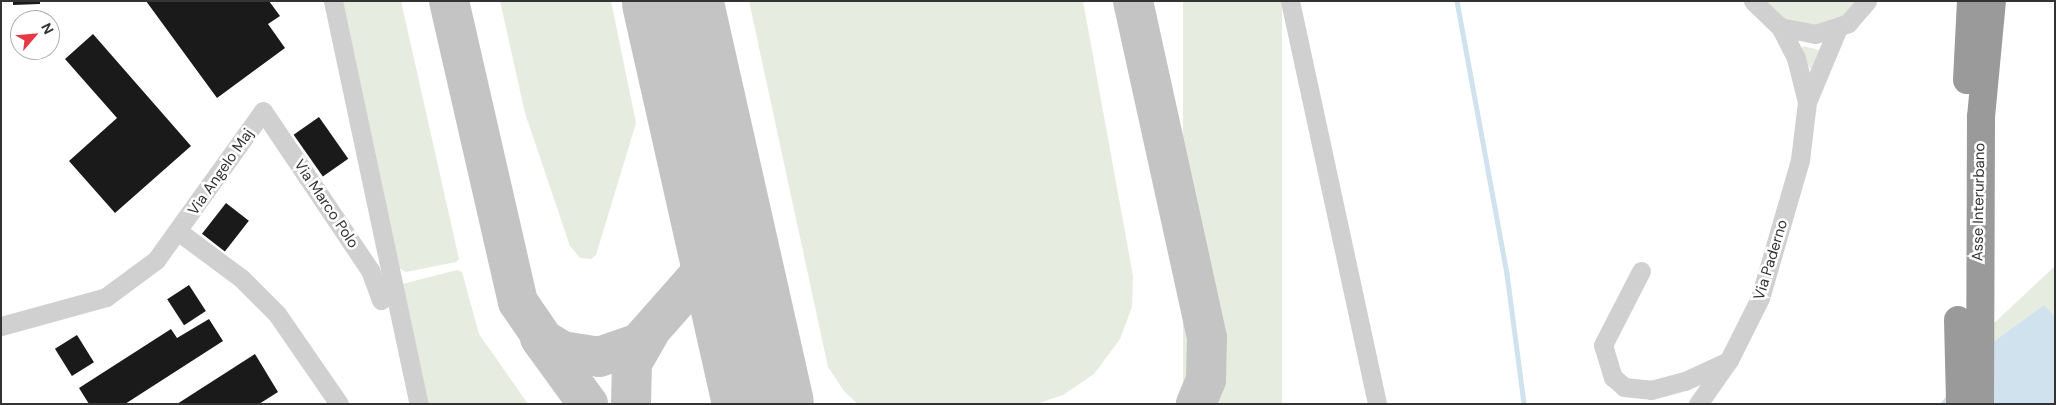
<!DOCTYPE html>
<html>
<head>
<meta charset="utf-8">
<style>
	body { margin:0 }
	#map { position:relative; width:2056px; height:405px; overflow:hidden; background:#fff; font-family:"DM Sans",sans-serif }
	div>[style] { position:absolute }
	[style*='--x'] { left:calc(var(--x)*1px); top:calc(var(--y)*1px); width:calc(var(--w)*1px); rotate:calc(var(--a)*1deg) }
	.green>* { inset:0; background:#e6ecdf; transform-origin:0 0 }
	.water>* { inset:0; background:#cfe2ee }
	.stream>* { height:4.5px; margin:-2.25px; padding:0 2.25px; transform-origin:2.25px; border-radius:2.25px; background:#cfe2ee }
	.taxiway>* { height:40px; margin:-20px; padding:0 20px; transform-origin:20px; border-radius:20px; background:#c4c4c4 }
	.runway>* { height:101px; margin:-50.5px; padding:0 50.5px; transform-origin:50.5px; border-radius:50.5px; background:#c4c4c4 }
	.building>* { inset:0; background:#1a1a1a; transform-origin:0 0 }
	.minor>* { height:19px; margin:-9.5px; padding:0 9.5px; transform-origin:9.5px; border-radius:9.5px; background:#d0d0d0 }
	.highway>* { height:28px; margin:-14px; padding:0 14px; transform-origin:14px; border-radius:14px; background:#9a9a9a }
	span { translate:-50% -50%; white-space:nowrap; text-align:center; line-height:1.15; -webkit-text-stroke:5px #fff; paint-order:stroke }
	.street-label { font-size:15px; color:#333 }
	.frame { position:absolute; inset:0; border:2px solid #333; pointer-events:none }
	.north { position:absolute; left:10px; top:10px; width:50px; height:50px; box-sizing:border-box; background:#fff; border:1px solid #adadad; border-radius:50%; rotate:63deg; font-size:14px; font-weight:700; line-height:20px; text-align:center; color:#333 }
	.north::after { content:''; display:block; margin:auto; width:18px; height:22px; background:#e63946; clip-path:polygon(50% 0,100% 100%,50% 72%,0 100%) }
</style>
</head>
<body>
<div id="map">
	<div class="green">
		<i style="clip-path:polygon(340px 1px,401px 1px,459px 259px,456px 262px,406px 272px,397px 267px)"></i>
		<i style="clip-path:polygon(500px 1px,611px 1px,636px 123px,596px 255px,591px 259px,580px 258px,570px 246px,525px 113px)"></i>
		<i style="clip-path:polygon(749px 1px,1083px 1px,1133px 276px,1132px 307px,1120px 339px,1094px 374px,1063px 395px,1036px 404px,858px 404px,844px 391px,828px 367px)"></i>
		<i style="left:1183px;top:1px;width:99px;height:412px"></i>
		<i style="clip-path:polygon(1765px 1px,1859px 1px,1843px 17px,1812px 26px,1782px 18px)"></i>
		<i style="clip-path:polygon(1804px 46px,1819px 50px,1811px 70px,1800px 50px)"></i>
		<i style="clip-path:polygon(2055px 266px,2055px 316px,2044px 305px,1990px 344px,1992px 325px)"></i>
		<i style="clip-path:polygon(457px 270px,462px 272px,479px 334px,528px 404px,426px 404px,402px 284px)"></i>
	</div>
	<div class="water">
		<i style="clip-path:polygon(2044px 305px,2055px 316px,2055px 404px,1940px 404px,1990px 344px)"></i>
	</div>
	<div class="stream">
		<i style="--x:1457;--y:1;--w:278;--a:79.6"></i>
		<i style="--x:1507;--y:274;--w:131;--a:82.5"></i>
	</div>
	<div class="taxiway">
		<i style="--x:449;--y:1;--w:309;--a:77.1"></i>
		<i style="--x:518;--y:302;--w:46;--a:55.6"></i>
		<i style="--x:544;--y:340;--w:21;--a:31"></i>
		<i style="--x:562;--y:351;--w:37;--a:9"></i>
		<i style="--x:599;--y:357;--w:42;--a:-19.3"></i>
		<i style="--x:639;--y:343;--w:92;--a:-48.5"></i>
		<i style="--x:700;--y:274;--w:23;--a:-61"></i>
		<i style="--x:711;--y:254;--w:45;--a:-82.4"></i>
		<i style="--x:1133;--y:1;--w:345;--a:77.6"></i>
		<i style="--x:1207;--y:338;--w:42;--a:91.4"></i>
		<i style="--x:1206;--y:380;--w:26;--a:113"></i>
		<i style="--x:736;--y:248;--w:143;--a:77.9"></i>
		<i style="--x:766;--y:388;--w:18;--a:61"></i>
		<i style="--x:540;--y:338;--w:82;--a:54"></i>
		<i style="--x:631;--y:404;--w:41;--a:-88.6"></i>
		<i style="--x:632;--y:363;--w:34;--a:-60"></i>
	</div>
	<div class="runway">
		<i style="--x:672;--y:1;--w:413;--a:77.3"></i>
	</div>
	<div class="building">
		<i style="clip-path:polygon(13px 1px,40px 1px,40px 4px,13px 5px)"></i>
		<i style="clip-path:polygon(146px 1px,269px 1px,280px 16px,268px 24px,285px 48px,217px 98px)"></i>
		<i style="clip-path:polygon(93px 34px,191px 146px,115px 213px,69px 161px,117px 118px,65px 59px)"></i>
		<i style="left:319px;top:117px;width:51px;height:31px;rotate:55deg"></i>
		<i style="left:226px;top:203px;width:29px;height:39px;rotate:38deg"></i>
		<i style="left:189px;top:285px;width:31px;height:26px;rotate:57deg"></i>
		<i style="clip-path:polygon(209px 319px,223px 341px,125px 404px,89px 404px,79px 388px,171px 329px,177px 338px)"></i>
		<i style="left:77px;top:335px;width:32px;height:26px;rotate:58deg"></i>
		<i style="clip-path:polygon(255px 354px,278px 392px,259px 404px,177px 404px)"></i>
	</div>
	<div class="minor">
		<i style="--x:333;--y:1;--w:412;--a:78"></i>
		<i style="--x:1290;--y:1;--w:412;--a:77.8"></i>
		<i style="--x:1753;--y:1;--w:37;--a:44"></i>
		<i style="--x:1780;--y:27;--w:36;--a:11"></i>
		<i style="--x:1815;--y:34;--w:35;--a:-18"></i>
		<i style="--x:1848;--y:23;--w:29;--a:-49"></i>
		<i style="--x:1807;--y:102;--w:80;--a:-67.3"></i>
		<i style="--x:179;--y:232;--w:77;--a:36.6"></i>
		<i style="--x:241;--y:278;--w:51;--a:45"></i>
		<i style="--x:277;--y:314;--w:109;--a:55.4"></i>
		<i style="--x:1641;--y:271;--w:83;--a:117.2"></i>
		<i style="--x:1603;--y:345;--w:34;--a:73"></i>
		<i style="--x:1613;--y:377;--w:15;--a:42"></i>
		<i style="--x:1624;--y:387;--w:27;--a:6"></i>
		<i style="--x:1651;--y:390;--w:35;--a:-15"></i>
		<i style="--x:1685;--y:381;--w:45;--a:-24.9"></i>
		<i style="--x:1;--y:326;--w:109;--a:-15.4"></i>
		<i style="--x:106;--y:297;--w:62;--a:-36.5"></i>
		<i style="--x:156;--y:260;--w:183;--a:-54.3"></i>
		<i style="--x:263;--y:111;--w:192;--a:56.1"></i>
		<i style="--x:370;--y:270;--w:32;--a:70"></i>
		<i style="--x:1698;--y:404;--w:54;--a:-54.8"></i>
		<i style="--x:1729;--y:360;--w:69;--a:-63.4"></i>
		<i style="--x:1760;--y:298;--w:144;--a:-73.8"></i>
		<i style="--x:1800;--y:160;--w:58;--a:-83.1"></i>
		<i style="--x:1807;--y:102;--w:45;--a:-104"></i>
		<i style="--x:1796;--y:58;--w:35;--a:-117"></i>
	</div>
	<div class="highway">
		<i style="--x:1967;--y:80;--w:79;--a:-87.1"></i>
		<i style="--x:1958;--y:320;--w:84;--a:88.6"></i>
		<i style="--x:1980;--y:404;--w:287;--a:-89.8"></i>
		<i style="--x:1981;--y:117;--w:117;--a:-84.6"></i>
	</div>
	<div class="street-label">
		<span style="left:221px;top:172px;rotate:-55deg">Via Angelo Maj</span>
		<span style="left:1979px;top:202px;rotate:-89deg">Asse Interurbano</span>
		<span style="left:326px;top:204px;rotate:56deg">Via Marco Polo</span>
		<span style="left:1771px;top:260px;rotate:-73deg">Via Paderno</span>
	</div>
	<div class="frame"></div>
	<div class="north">N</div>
</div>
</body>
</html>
